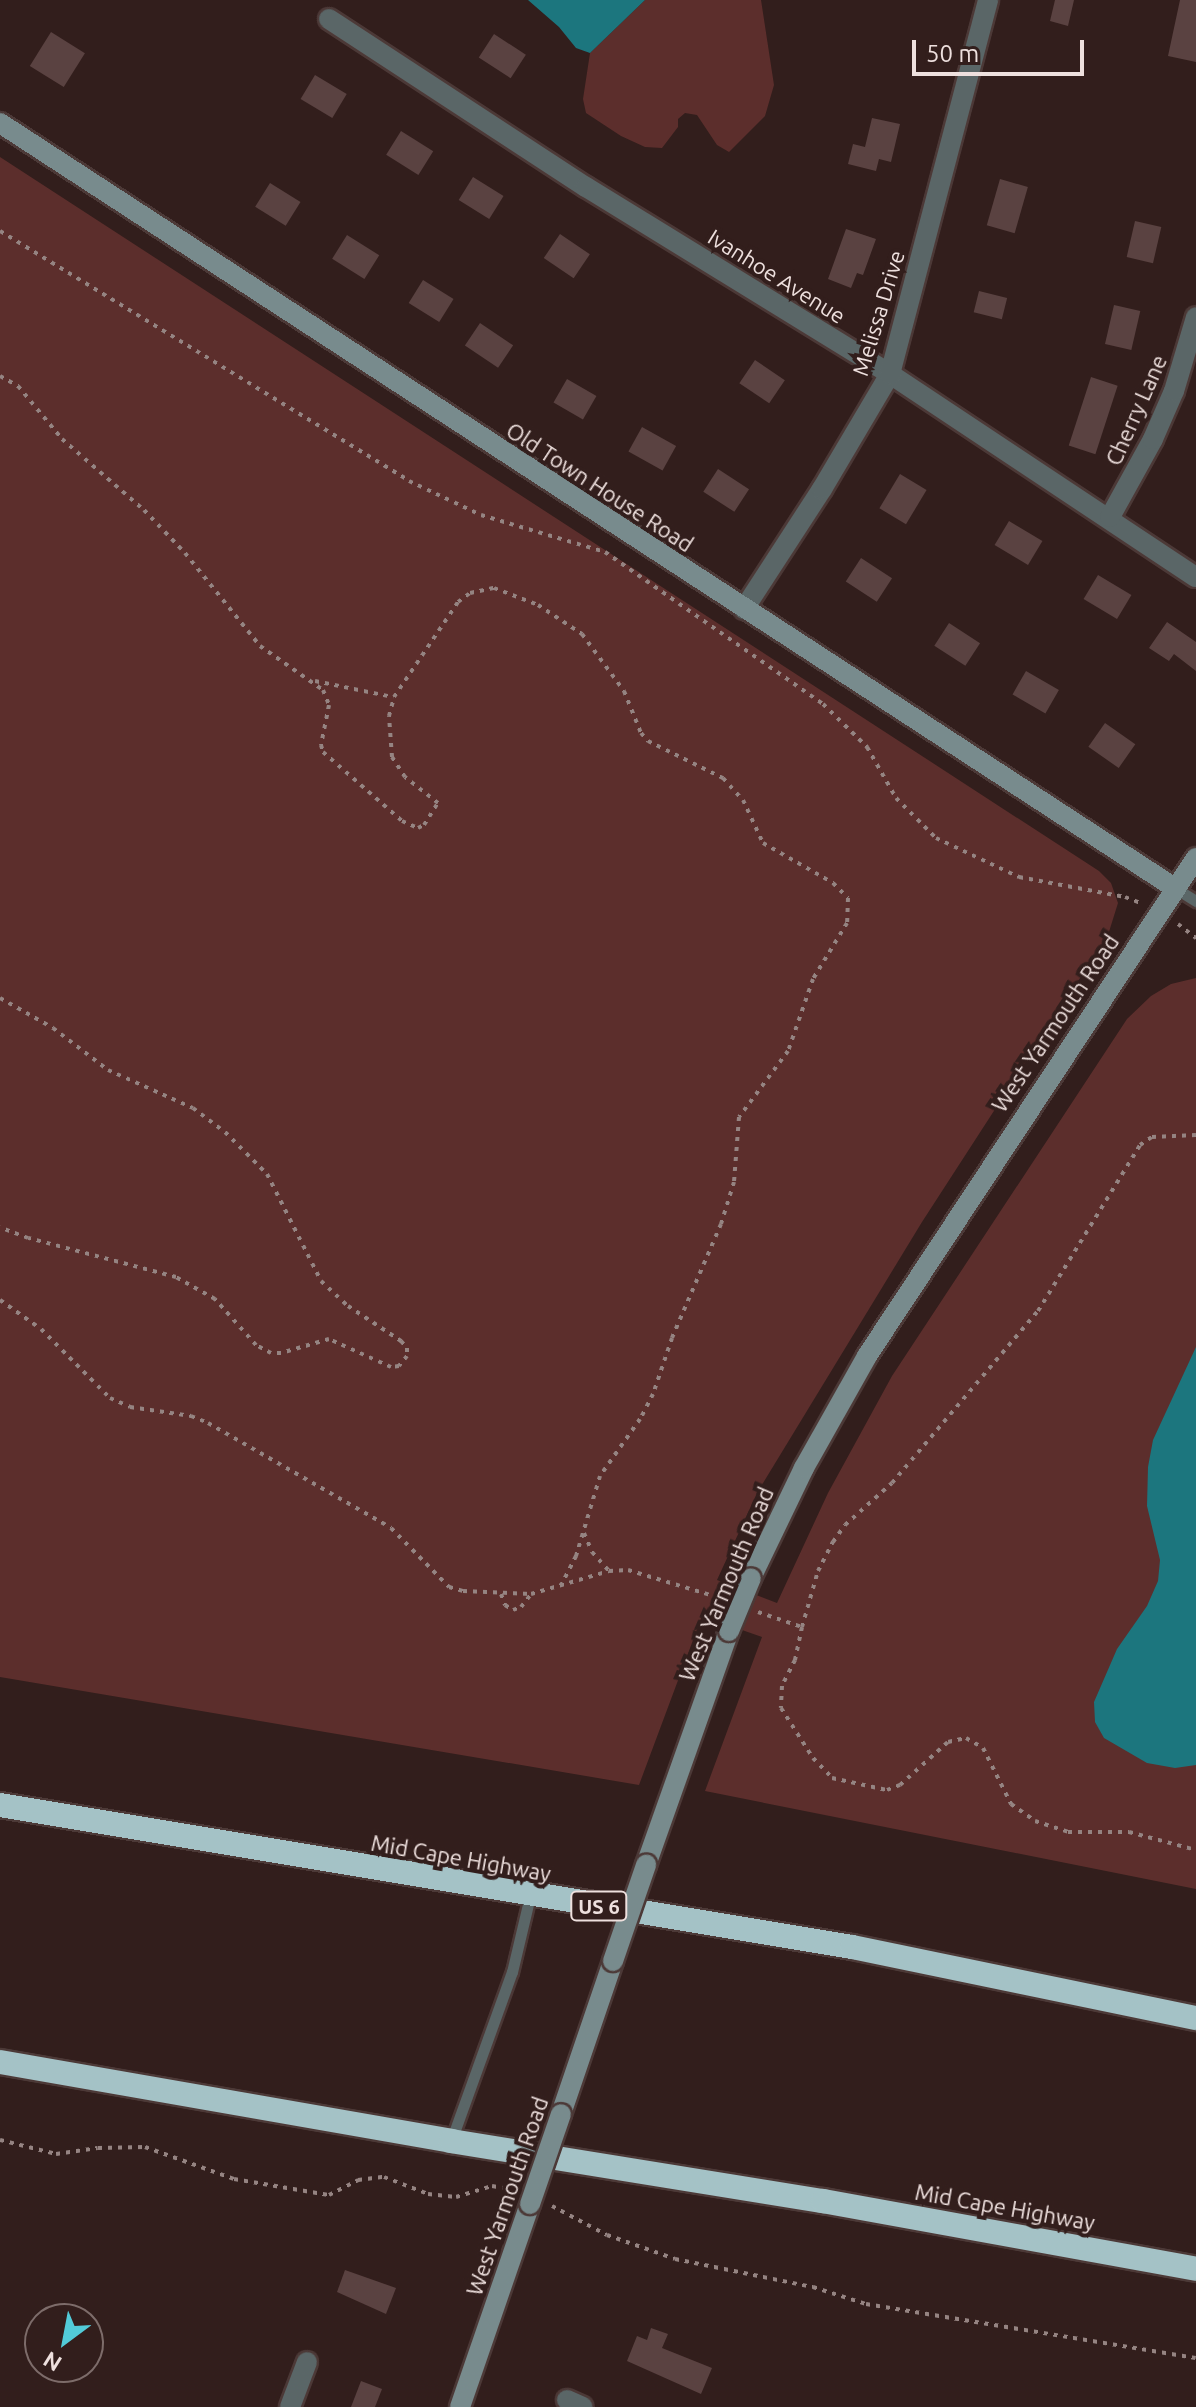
<!DOCTYPE html>
<html>
<head>
<meta charset="utf-8">
<style>
	body { margin:0 }
	#map { position:relative; width:1196px; height:2407px; overflow:hidden; background:#321e1c; font-family:Ubuntu,sans-serif }
	div>[style] { position:absolute }
	[style*='--x'] { left:calc(var(--x)*1px); top:calc(var(--y)*1px); width:calc(var(--w)*1px); rotate:calc(var(--a)*1deg) }
	.green>* { inset:0; background:#5c2e2c }
	.water>* { inset:0; background:#1c767e }
	.building>* { inset:0; background:#5a4241; transform-origin:0 0 }
	.path>* { height:4px; margin-top:-2px; transform-origin:0; background:repeating-linear-gradient(90deg,#958482 0 4px,transparent 0 10px) }
	.roads { filter:drop-shadow(2px 0 #4c3937) drop-shadow(-2px 0 #4c3937) drop-shadow(0 2px #4c3937) drop-shadow(0 -2px #4c3937) }
	.service>* { height:11px; margin:-5.5px; padding:0 5.5px; transform-origin:5.5px; border-radius:5.5px; background:#5a6667 }
	.minor>* { height:20px; margin:-10px; padding:0 10px; transform-origin:10px; border-radius:10px; background:#5a6667 }
	.secondary>* { height:20px; margin:-10px; padding:0 10px; transform-origin:10px; border-radius:10px; background:#788b8d }
	.motorway>* { height:24px; margin:-12px; padding:0 12px; transform-origin:12px; border-radius:12px; background:#a4c2c6 }
	.bridges { filter:drop-shadow(2px 0 #4c3937) drop-shadow(-2px 0 #4c3937) drop-shadow(0 2px #4c3937) drop-shadow(0 -2px #4c3937) }
	.secondary-bridge>* { height:20px; margin:-10px; padding:0 10px; transform-origin:10px; border-radius:10px; background:#788b8d }
	span { translate:-50% -50%; white-space:nowrap; text-align:center; line-height:1.15; -webkit-text-stroke:8px #321e1c; paint-order:stroke }
	.shield-label span { padding:2px 6px; background:#321e1c; border:2px solid; border-radius:6px; -webkit-text-stroke-width:0 }
	.shield-label { font-size:20px; color:#eee0de; font-weight:700 }
	.street-label { font-size:22px; color:#eee0de }
	.north { position:absolute; left:24px; top:2303px; width:80px; height:80px; box-sizing:border-box; background:#321e1c; border:2px solid #7d6c6a; border-radius:50%; rotate:212deg; font-size:22px; font-weight:700; line-height:32px; text-align:center; color:#eee0de }
	.north::after { content:''; display:block; margin:auto; width:28px; height:36px; background:#52cbd8; clip-path:polygon(50% 0,100% 100%,50% 72%,0 100%) }
	.scale { position:absolute; left:912px; top:40px; width:172px; height:36px; box-sizing:border-box; border:4px solid #eee0de; border-top:0; padding-left:10px; font-size:24px; line-height:28px; white-space:nowrap; color:#eee0de; -webkit-text-stroke:6px #321e1c; paint-order:stroke }
</style>
</head>
<body>
<div id="map">
	<div class="green">
		<i style="clip-path:polygon(645px 0,761px 0,774px 85px,765px 116px,729px 152px,717px 145px,697px 115px,685px 113px,678px 119px,678px 127px,662px 148px,645px 147px,621px 136px,586px 113px,583px 99px,590px 53px)"></i>
		<i style="clip-path:polygon(0 157px,1099px 871px,1111px 883px,1118px 903px,1108px 935px,922px 1222px,757px 1493px,717px 1580px,777px 1603px,828px 1493px,892px 1376px,1127px 1019px,1151px 996px,1171px 984px,1196px 978px,1196px 1889px,705px 1791px,762px 1637px,702px 1616px,639px 1785px,0 1677px)"></i>
	</div>
	<div class="water">
		<i style="clip-path:polygon(528px 0,645px 0,590px 53px,576px 48px,559px 27px)"></i>
		<i style="clip-path:polygon(1196px 1347px,1196px 1765px,1175px 1768px,1147px 1763px,1104px 1738px,1095px 1722px,1094px 1702px,1117px 1649px,1147px 1606px,1158px 1581px,1160px 1560px,1147px 1506px,1148px 1467px,1153px 1440px)"></i>
	</div>
	<div class="building">
		<i style="clip-path:polygon(1055px 0,1074px 0,1068px 26px,1050px 21px)"></i>
		<i style="clip-path:polygon(1180px 0,1196px 0,1196px 62px,1168px 56px)"></i>
		<i style="left:51px;top:32px;width:40px;height:40px;rotate:32deg"></i>
		<i style="left:494px;top:34px;width:38px;height:28px;rotate:33deg"></i>
		<i style="left:315px;top:75px;width:37px;height:28px;rotate:31deg"></i>
		<i style="clip-path:polygon(872px 118px,900px 124px,891px 162px,879px 159px,876px 171px,848px 164px,853px 144px,865px 147px)"></i>
		<i style="left:401px;top:131px;width:38px;height:28px;rotate:32deg"></i>
		<i style="left:473px;top:177px;width:36px;height:27px;rotate:32deg"></i>
		<i style="left:1000px;top:179px;width:29px;height:48px;rotate:16deg"></i>
		<i style="left:270px;top:183px;width:36px;height:28px;rotate:32deg"></i>
		<i style="left:1135px;top:221px;width:27px;height:37px;rotate:13deg"></i>
		<i style="clip-path:polygon(846px 229px,876px 239px,863px 275px,857px 273px,851px 288px,828px 279px)"></i>
		<i style="left:560px;top:234px;width:36px;height:29px;rotate:34deg"></i>
		<i style="left:347px;top:235px;width:38px;height:28px;rotate:32deg"></i>
		<i style="left:423px;top:280px;width:36px;height:27px;rotate:32deg"></i>
		<i style="left:979px;top:291px;width:29px;height:22px;rotate:14deg"></i>
		<i style="left:1114px;top:305px;width:27px;height:40px;rotate:13deg"></i>
		<i style="left:480px;top:323px;width:40px;height:27px;rotate:34deg"></i>
		<i style="left:755px;top:360px;width:36px;height:28px;rotate:34deg"></i>
		<i style="left:1091px;top:377px;width:28px;height:72px;rotate:18deg"></i>
		<i style="left:567px;top:379px;width:34px;height:27px;rotate:30deg"></i>
		<i style="left:642px;top:427px;width:39px;height:28px;rotate:29deg"></i>
		<i style="left:718px;top:469px;width:37px;height:27px;rotate:33deg"></i>
		<i style="left:900px;top:474px;width:31px;height:40px;rotate:31deg"></i>
		<i style="left:1009px;top:521px;width:39px;height:28px;rotate:31deg"></i>
		<i style="left:861px;top:558px;width:37px;height:28px;rotate:33deg"></i>
		<i style="left:1098px;top:575px;width:39px;height:28px;rotate:31deg"></i>
		<i style="clip-path:polygon(1167px 622px,1196px 642px,1196px 671px,1174px 654px,1169px 661px,1149px 648px)"></i>
		<i style="left:949px;top:623px;width:37px;height:27px;rotate:33deg"></i>
		<i style="left:1026px;top:671px;width:38px;height:27px;rotate:30deg"></i>
		<i style="left:1105px;top:723px;width:37px;height:29px;rotate:35deg"></i>
		<i style="clip-path:polygon(345px 2270px,396px 2288px,386px 2314px,337px 2292px)"></i>
		<i style="clip-path:polygon(651px 2328px,668px 2334px,662px 2348px,712px 2368px,701px 2394px,627px 2361px,637px 2336px,647px 2340px)"></i>
		<i style="clip-path:polygon(361px 2381px,382px 2389px,375px 2407px,351px 2407px)"></i>
	</div>
	<div class="path">
		<i style="--x:0;--y:231;--w:479;--a:31.4"></i>
		<i style="--x:409;--y:481;--w:80;--a:25.3"></i>
		<i style="--x:481;--y:515;--w:129;--a:16.6"></i>
		<i style="--x:605;--y:552;--w:266;--a:34.9"></i>
		<i style="--x:823;--y:704;--w:62;--a:44.3"></i>
		<i style="--x:867;--y:747;--w:59;--a:60.4"></i>
		<i style="--x:896;--y:798;--w:57;--a:45"></i>
		<i style="--x:936;--y:838;--w:92;--a:25.2"></i>
		<i style="--x:1019;--y:877;--w:108;--a:10.7"></i>
		<i style="--x:1125;--y:897;--w:19;--a:21"></i>
		<i style="--x:0;--y:376;--w:21;--a:29"></i>
		<i style="--x:18;--y:386;--w:69;--a:50.3"></i>
		<i style="--x:62;--y:439;--w:108;--a:40.9"></i>
		<i style="--x:144;--y:510;--w:59;--a:46.4"></i>
		<i style="--x:185;--y:553;--w:119;--a:51.1"></i>
		<i style="--x:260;--y:646;--w:77;--a:34.9"></i>
		<i style="--x:323;--y:690;--w:16;--a:68"></i>
		<i style="--x:329;--y:705;--w:41;--a:101.3"></i>
		<i style="--x:321;--y:745;--w:7;--a:74"></i>
		<i style="--x:323;--y:752;--w:105;--a:41.1"></i>
		<i style="--x:402;--y:821;--w:17;--a:24"></i>
		<i style="--x:418;--y:828;--w:7;--a:-27"></i>
		<i style="--x:424;--y:825;--w:26;--a:-58"></i>
		<i style="--x:438;--y:803;--w:42;--a:-141.8"></i>
		<i style="--x:405;--y:777;--w:24;--a:-123"></i>
		<i style="--x:392;--y:757;--w:41;--a:-94.2"></i>
		<i style="--x:389;--y:716;--w:20;--a:-75"></i>
		<i style="--x:394;--y:697;--w:115;--a:-56"></i>
		<i style="--x:458;--y:602;--w:15;--a:-37"></i>
		<i style="--x:470;--y:593;--w:25;--a:-12"></i>
		<i style="--x:494;--y:588;--w:47;--a:21.1"></i>
		<i style="--x:538;--y:605;--w:53;--a:33.4"></i>
		<i style="--x:582;--y:634;--w:71;--a:53.6"></i>
		<i style="--x:624;--y:691;--w:45;--a:68"></i>
		<i style="--x:641;--y:733;--w:11;--a:49"></i>
		<i style="--x:648;--y:741;--w:84;--a:26.3"></i>
		<i style="--x:723;--y:778;--w:30;--a:48"></i>
		<i style="--x:743;--y:800;--w:47;--a:65.1"></i>
		<i style="--x:763;--y:843;--w:81;--a:29.7"></i>
		<i style="--x:833;--y:883;--w:21;--a:45"></i>
		<i style="--x:848;--y:898;--w:25;--a:92"></i>
		<i style="--x:847;--y:923;--w:66;--a:121.3"></i>
		<i style="--x:813;--y:979;--w:76;--a:109.1"></i>
		<i style="--x:788;--y:1051;--w:82;--a:126.6"></i>
		<i style="--x:739;--y:1117;--w:65;--a:94.4"></i>
		<i style="--x:734;--y:1182;--w:44;--a:107.2"></i>
		<i style="--x:721;--y:1224;--w:124;--a:113.3"></i>
		<i style="--x:672;--y:1338;--w:59;--a:108.7"></i>
		<i style="--x:653;--y:1394;--w:28;--a:117"></i>
		<i style="--x:640;--y:1419;--w:70;--a:125.1"></i>
		<i style="--x:600;--y:1476;--w:84;--a:106.7"></i>
		<i style="--x:576;--y:1556;--w:33;--a:117"></i>
		<i style="--x:315;--y:681;--w:80;--a:11.6"></i>
		<i style="--x:1178;--y:924;--w:23;--a:38"></i>
		<i style="--x:0;--y:998;--w:61;--a:29.5"></i>
		<i style="--x:53;--y:1028;--w:69;--a:37.4"></i>
		<i style="--x:108;--y:1070;--w:93;--a:24.1"></i>
		<i style="--x:193;--y:1108;--w:40;--a:37"></i>
		<i style="--x:225;--y:1132;--w:59;--a:45"></i>
		<i style="--x:267;--y:1174;--w:120;--a:63.2"></i>
		<i style="--x:321;--y:1281;--w:37;--a:43"></i>
		<i style="--x:348;--y:1306;--w:64;--a:33.4"></i>
		<i style="--x:401;--y:1341;--w:9;--a:49"></i>
		<i style="--x:407;--y:1348;--w:8;--a:90"></i>
		<i style="--x:407;--y:1356;--w:13;--a:129"></i>
		<i style="--x:399;--y:1366;--w:8;--a:173"></i>
		<i style="--x:391;--y:1367;--w:68;--a:-155.7"></i>
		<i style="--x:329;--y:1339;--w:50;--a:163.7"></i>
		<i style="--x:281;--y:1353;--w:10;--a:180"></i>
		<i style="--x:271;--y:1353;--w:17;--a:-152"></i>
		<i style="--x:256;--y:1345;--w:62;--a:-131.7"></i>
		<i style="--x:215;--y:1299;--w:45;--a:-150.6"></i>
		<i style="--x:176;--y:1277;--w:153;--a:-165.2"></i>
		<i style="--x:28;--y:1238;--w:30;--a:-159"></i>
		<i style="--x:0;--y:1300;--w:50;--a:35.3"></i>
		<i style="--x:41;--y:1329;--w:98;--a:45"></i>
		<i style="--x:110;--y:1398;--w:22;--a:24"></i>
		<i style="--x:130;--y:1407;--w:62;--a:8.4"></i>
		<i style="--x:191;--y:1416;--w:18;--a:22"></i>
		<i style="--x:208;--y:1423;--w:211;--a:29.8"></i>
		<i style="--x:391;--y:1528;--w:83;--a:45.5"></i>
		<i style="--x:449;--y:1587;--w:15;--a:16"></i>
		<i style="--x:463;--y:1591;--w:68;--a:2.5"></i>
		<i style="--x:531;--y:1594;--w:81;--a:-16.4"></i>
		<i style="--x:609;--y:1571;--w:19;--a:-3"></i>
		<i style="--x:628;--y:1570;--w:96;--a:16.9"></i>
		<i style="--x:584;--y:1533;--w:21;--a:67"></i>
		<i style="--x:592;--y:1552;--w:25;--a:48"></i>
		<i style="--x:501;--y:1594;--w:12;--a:70"></i>
		<i style="--x:505;--y:1605;--w:9;--a:32"></i>
		<i style="--x:513;--y:1610;--w:9;--a:-21"></i>
		<i style="--x:521;--y:1607;--w:16;--a:-52"></i>
		<i style="--x:758;--y:1612;--w:46;--a:18.8"></i>
		<i style="--x:802;--y:1627;--w:58;--a:-74.1"></i>
		<i style="--x:818;--y:1571;--w:33;--a:-63"></i>
		<i style="--x:833;--y:1542;--w:21;--a:-55"></i>
		<i style="--x:845;--y:1525;--w:63;--a:-41.8"></i>
		<i style="--x:892;--y:1483;--w:226;--a:-49.7"></i>
		<i style="--x:1038;--y:1311;--w:195;--a:-58.4"></i>
		<i style="--x:1140;--y:1145;--w:14;--a:-34"></i>
		<i style="--x:1152;--y:1137;--w:44;--a:-2.6"></i>
		<i style="--x:802;--y:1627;--w:34;--a:102"></i>
		<i style="--x:795;--y:1660;--w:29;--a:117"></i>
		<i style="--x:782;--y:1686;--w:22;--a:93"></i>
		<i style="--x:781;--y:1708;--w:59;--a:57.4"></i>
		<i style="--x:813;--y:1758;--w:28;--a:46"></i>
		<i style="--x:832;--y:1778;--w:56;--a:12.3"></i>
		<i style="--x:887;--y:1790;--w:14;--a:-21"></i>
		<i style="--x:900;--y:1785;--w:64;--a:-41.9"></i>
		<i style="--x:948;--y:1742;--w:18;--a:-13"></i>
		<i style="--x:966;--y:1738;--w:20;--a:30"></i>
		<i style="--x:983;--y:1748;--w:63;--a:63.4"></i>
		<i style="--x:1011;--y:1804;--w:29;--a:35"></i>
		<i style="--x:1035;--y:1821;--w:35;--a:18"></i>
		<i style="--x:1068;--y:1832;--w:61;--a:0"></i>
		<i style="--x:1129;--y:1832;--w:69;--a:15"></i>
		<i style="--x:0;--y:2140;--w:58;--a:14"></i>
		<i style="--x:56;--y:2154;--w:42;--a:-8.1"></i>
		<i style="--x:98;--y:2148;--w:47;--a:-1.2"></i>
		<i style="--x:145;--y:2147;--w:95;--a:19.8"></i>
		<i style="--x:234;--y:2179;--w:96;--a:9.6"></i>
		<i style="--x:329;--y:2195;--w:33;--a:-27"></i>
		<i style="--x:358;--y:2180;--w:26;--a:-7"></i>
		<i style="--x:384;--y:2177;--w:47;--a:21.1"></i>
		<i style="--x:428;--y:2194;--w:28;--a:6"></i>
		<i style="--x:456;--y:2197;--w:38;--a:-17"></i>
		<i style="--x:492;--y:2186;--w:23;--a:10"></i>
		<i style="--x:552;--y:2206;--w:62;--a:27.8"></i>
		<i style="--x:607;--y:2235;--w:72;--a:19.4"></i>
		<i style="--x:675;--y:2259;--w:141;--a:11.5"></i>
		<i style="--x:813;--y:2287;--w:56;--a:17.8"></i>
		<i style="--x:866;--y:2304;--w:334;--a:9.3"></i>
	</div>
	<div class="roads">
		<div class="service">
			<i style="--x:1175;--y:888;--w:25;--a:32"></i>
			<i style="--x:451;--y:2141;--w:180;--a:-70.2"></i>
			<i style="--x:512;--y:1972;--w:78;--a:-76.7"></i>
		</div>
		<div class="minor">
			<i style="--x:329;--y:19;--w:307;--a:33.2"></i>
			<i style="--x:586;--y:187;--w:357;--a:31.6"></i>
			<i style="--x:890;--y:374;--w:367;--a:33.6"></i>
			<i style="--x:1110;--y:517;--w:89;--a:-61.1"></i>
			<i style="--x:1153;--y:439;--w:52;--a:-66.4"></i>
			<i style="--x:1174;--y:391;--w:77;--a:-73.4"></i>
			<i style="--x:744;--y:609;--w:143;--a:-57"></i>
			<i style="--x:822;--y:489;--w:134;--a:-59.4"></i>
			<i style="--x:890;--y:374;--w:387;--a:-75.3"></i>
			<i style="--x:567;--y:2400;--w:17;--a:24"></i>
			<i style="--x:290;--y:2407;--w:48;--a:-69.3"></i>
		</div>
		<div class="secondary">
			<i style="--x:0;--y:123;--w:1402;--a:33.07"></i>
			<i style="--x:751;--y:1578;--w:122;--a:-64.3"></i>
			<i style="--x:804;--y:1468;--w:129;--a:-60.6"></i>
			<i style="--x:867;--y:1356;--w:597;--a:-56.55"></i>
			<i style="--x:646;--y:1865;--w:248;--a:-70.5"></i>
			<i style="--x:561;--y:2114;--w:162;--a:-71.2"></i>
			<i style="--x:460;--y:2407;--w:215;--a:-71"></i>
		</div>
		<div class="motorway">
			<i style="--x:0;--y:1805;--w:864;--a:9.46"></i>
			<i style="--x:852;--y:1947;--w:351;--a:11.7"></i>
			<i style="--x:0;--y:2062;--w:458;--a:9.9"></i>
			<i style="--x:451;--y:2141;--w:377;--a:9.2"></i>
			<i style="--x:823;--y:2201;--w:379;--a:10.3"></i>
		</div>
	</div>
	<div class="bridges">
		<div class="secondary-bridge">
			<i style="--x:729;--y:1631;--w:57;--a:-67.5"></i>
			<i style="--x:613;--y:1961;--w:102;--a:-71"></i>
			<i style="--x:530;--y:2204;--w:95;--a:-71"></i>
		</div>
	</div>
	<div class="shield-label">
		<span style="left:599px;top:1906px">US 6</span>
	</div>
	<div class="street-label">
		<span style="left:777px;top:276px;rotate:32deg">Ivanhoe Avenue</span>
		<span style="left:878px;top:313px;rotate:-73deg">Melissa Drive</span>
		<span style="left:1136px;top:410px;rotate:-66deg">Cherry Lane</span>
		<span style="left:600px;top:487px;rotate:33deg">Old Town House Road</span>
		<span style="left:1055px;top:1023px;rotate:-56deg">West Yarmouth Road</span>
		<span style="left:726px;top:1584px;rotate:-67deg">West Yarmouth Road</span>
		<span style="left:461px;top:1858px;rotate:10deg">Mid Cape Highway</span>
		<span style="left:507px;top:2196px;rotate:-71deg">West Yarmouth Road</span>
		<span style="left:1005px;top:2207px;rotate:10deg">Mid Cape Highway</span>
	</div>
	<div class="north">N</div>
	<div class="scale">50 m</div>
</div>
</body>
</html>
